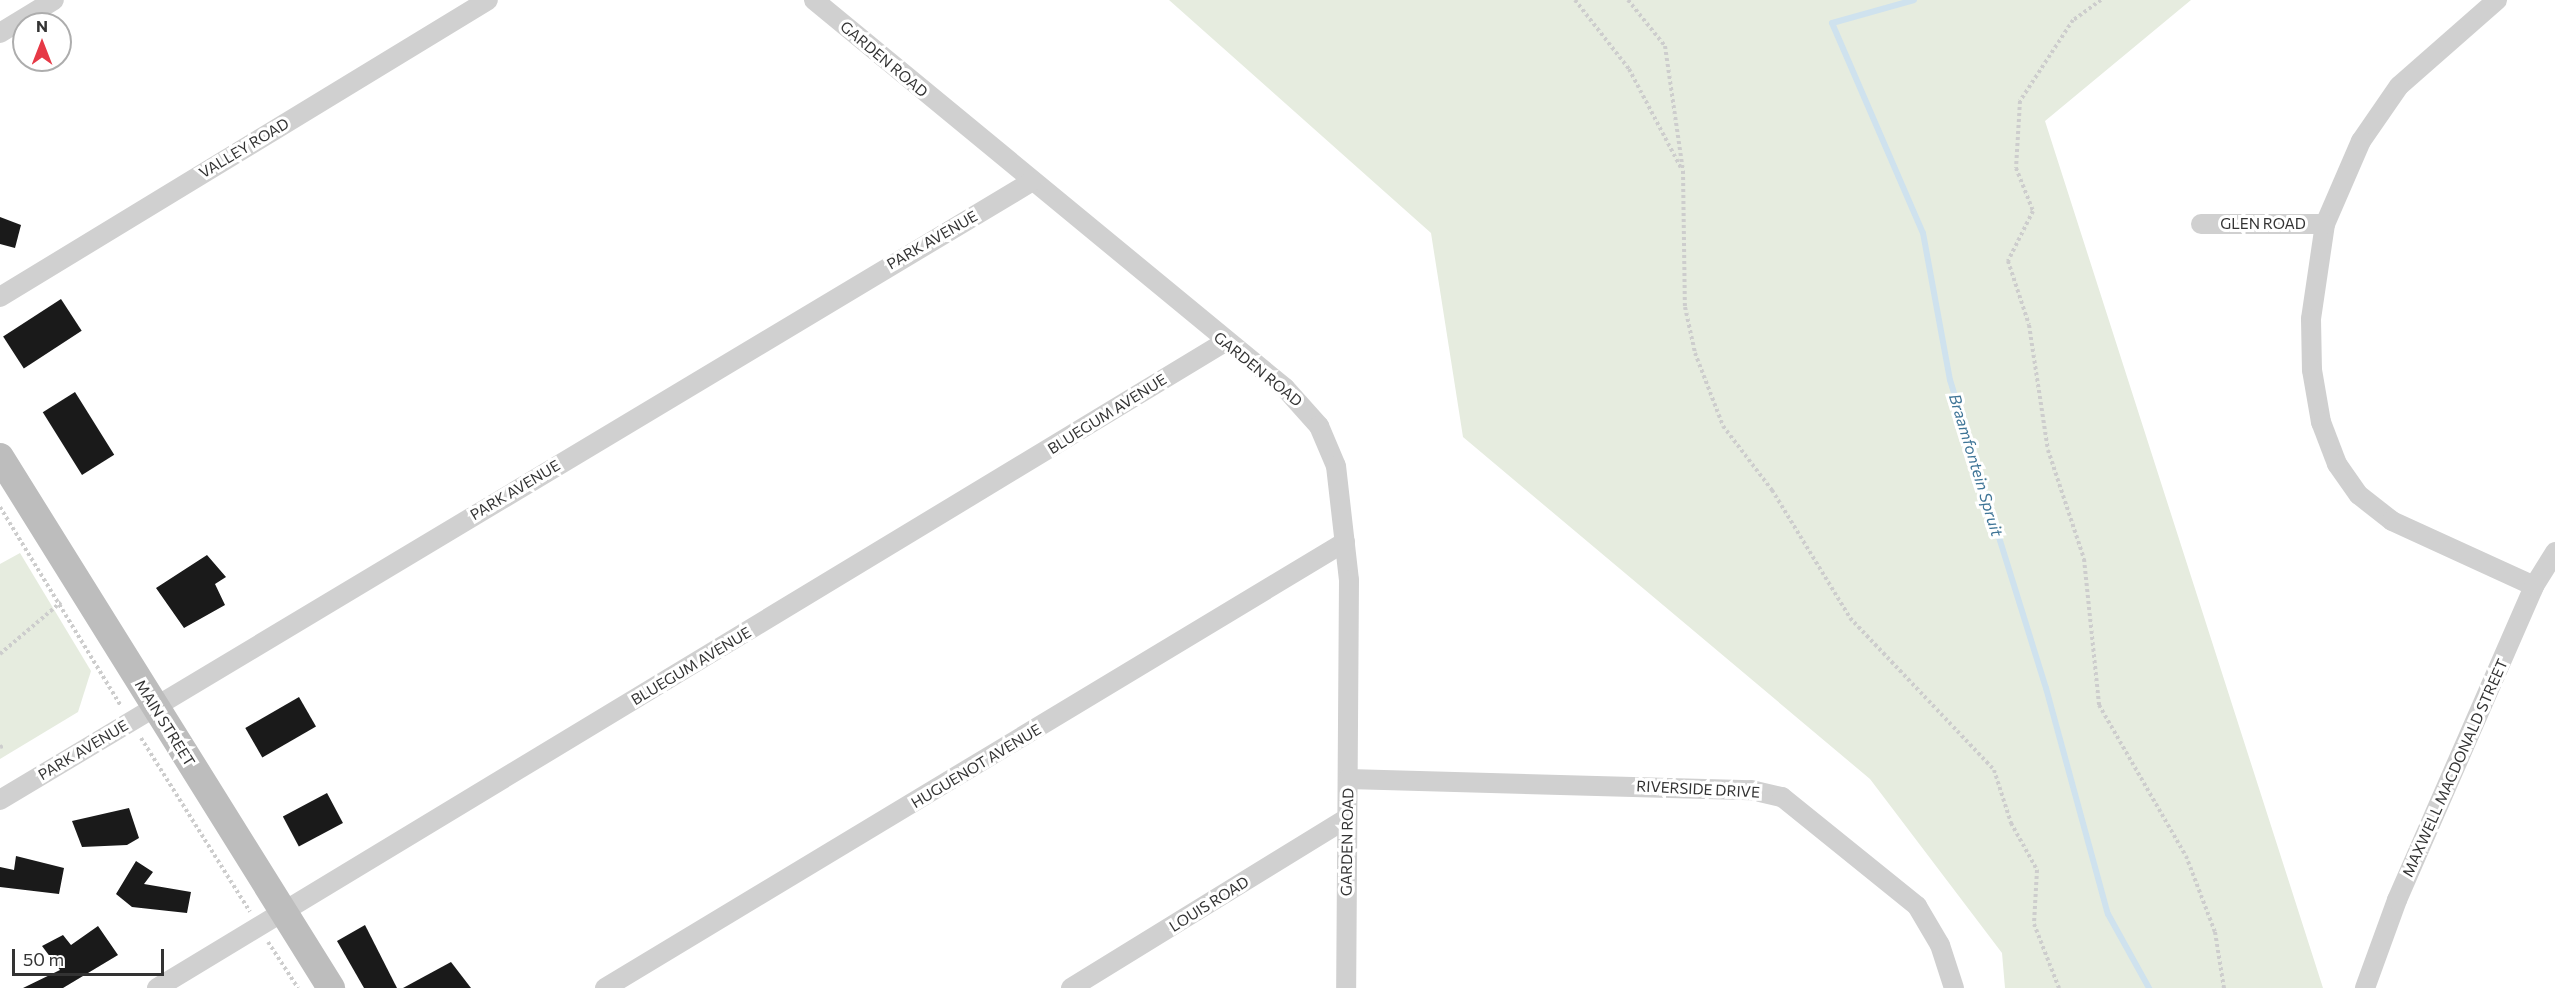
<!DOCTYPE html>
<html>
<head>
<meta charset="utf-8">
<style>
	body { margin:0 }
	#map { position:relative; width:2555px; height:988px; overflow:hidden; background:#fff; font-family:Commissioner,sans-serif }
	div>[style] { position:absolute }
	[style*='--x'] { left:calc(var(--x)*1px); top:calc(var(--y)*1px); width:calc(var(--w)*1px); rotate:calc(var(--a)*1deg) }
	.green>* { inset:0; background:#e6ecdf }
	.stream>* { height:6px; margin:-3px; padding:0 3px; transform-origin:3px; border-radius:3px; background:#cfe2ee }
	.building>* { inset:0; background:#1a1a1a; transform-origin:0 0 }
	.path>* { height:4px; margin-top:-2px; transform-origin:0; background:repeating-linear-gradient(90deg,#cdcdcd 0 3px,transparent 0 6px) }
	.street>* { height:20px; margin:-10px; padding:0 10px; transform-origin:10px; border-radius:10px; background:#d0d0d0 }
	.secondary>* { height:28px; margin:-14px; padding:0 14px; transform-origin:14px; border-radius:14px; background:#bdbdbd }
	span { translate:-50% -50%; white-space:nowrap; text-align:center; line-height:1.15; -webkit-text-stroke:6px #fff; paint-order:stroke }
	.street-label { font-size:15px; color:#333 }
	.water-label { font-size:16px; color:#3f7597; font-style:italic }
	.north { position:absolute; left:12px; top:12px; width:60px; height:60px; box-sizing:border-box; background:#fff; border:2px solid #adadad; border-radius:50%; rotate:0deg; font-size:16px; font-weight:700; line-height:24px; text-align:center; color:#333 }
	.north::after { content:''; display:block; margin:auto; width:21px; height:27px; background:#e63946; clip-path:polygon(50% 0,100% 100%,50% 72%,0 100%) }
	.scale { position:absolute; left:12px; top:949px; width:152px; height:27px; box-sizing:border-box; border:3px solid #333; border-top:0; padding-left:8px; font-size:18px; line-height:21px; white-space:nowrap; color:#333; -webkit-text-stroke:4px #fff; paint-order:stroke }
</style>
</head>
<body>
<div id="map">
	<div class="green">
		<i style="clip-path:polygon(1169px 0,2191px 0,2045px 121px,2323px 988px,2005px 988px,2002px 953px,1870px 779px,1463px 437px,1431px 233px)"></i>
		<i style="clip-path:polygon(20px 553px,91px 671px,78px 712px,0 759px,0 564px)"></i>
	</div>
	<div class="stream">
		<i style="--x:1914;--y:0;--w:85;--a:164.3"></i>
		<i style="--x:1832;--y:23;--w:229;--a:66.6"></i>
		<i style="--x:1923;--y:233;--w:149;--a:79.6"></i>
		<i style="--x:1950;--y:380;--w:323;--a:72.7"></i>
		<i style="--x:2046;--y:688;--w:234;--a:74.7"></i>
		<i style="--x:2108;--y:914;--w:85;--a:61"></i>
	</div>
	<div class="building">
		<i style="clip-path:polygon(0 217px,21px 225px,15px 248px,0 244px)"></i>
		<i style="left:61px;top:299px;width:38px;height:69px;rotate:57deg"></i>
		<i style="left:75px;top:392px;width:74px;height:38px;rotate:58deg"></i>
		<i style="clip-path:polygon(207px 555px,226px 577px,215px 584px,225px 605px,184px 628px,156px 588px)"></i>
		<i style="left:299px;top:697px;width:34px;height:62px;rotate:60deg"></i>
		<i style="left:327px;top:793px;width:34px;height:50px;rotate:62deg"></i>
		<i style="clip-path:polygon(129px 808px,139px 838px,127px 845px,82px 847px,72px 821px)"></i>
		<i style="clip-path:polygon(16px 856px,64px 868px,59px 894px,0 887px,0 867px,14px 870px)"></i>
		<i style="clip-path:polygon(136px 861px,153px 872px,144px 884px,191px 892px,187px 913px,132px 907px,116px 894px)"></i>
		<i style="clip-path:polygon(365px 925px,397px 988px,364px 988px,337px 941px)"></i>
		<i style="clip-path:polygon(98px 926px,118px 955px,63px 988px,23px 988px,60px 970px,42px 946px,63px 935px,71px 945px)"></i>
		<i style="clip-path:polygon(451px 962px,471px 988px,403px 988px)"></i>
	</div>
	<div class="path">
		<i style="--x:1575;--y:0;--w:88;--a:52"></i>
		<i style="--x:1629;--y:69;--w:112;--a:62.3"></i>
		<i style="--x:1628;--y:0;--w:59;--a:51.2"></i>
		<i style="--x:1665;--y:46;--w:126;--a:81.8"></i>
		<i style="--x:1683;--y:171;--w:136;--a:89.2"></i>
		<i style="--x:1685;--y:307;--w:47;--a:77.7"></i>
		<i style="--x:1695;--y:353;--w:78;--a:69"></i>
		<i style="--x:1723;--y:426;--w:81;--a:52.6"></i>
		<i style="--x:1772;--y:490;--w:150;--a:58.6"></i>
		<i style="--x:1850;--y:618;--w:209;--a:46.5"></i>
		<i style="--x:1994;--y:770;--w:56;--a:72.2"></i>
		<i style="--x:2011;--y:823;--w:54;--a:61"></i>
		<i style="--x:2037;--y:870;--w:54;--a:93.2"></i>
		<i style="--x:2034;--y:924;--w:69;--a:68.7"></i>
		<i style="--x:2101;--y:0;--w:34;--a:144"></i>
		<i style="--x:2073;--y:20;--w:97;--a:123.2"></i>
		<i style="--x:2020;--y:101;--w:67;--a:93.4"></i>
		<i style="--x:2016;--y:168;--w:46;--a:68.4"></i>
		<i style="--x:2033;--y:211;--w:56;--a:116.6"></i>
		<i style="--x:2008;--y:261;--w:67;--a:71.8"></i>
		<i style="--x:2029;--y:325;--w:126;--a:81.4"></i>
		<i style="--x:2048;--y:450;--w:115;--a:71.7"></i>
		<i style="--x:2084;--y:559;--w:147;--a:84.1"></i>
		<i style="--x:2099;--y:705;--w:174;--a:60.1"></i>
		<i style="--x:2186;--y:856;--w:81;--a:69.1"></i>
		<i style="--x:2215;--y:932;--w:57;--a:80.9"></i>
		<i style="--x:0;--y:507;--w:233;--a:58.7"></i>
		<i style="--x:0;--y:654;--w:80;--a:-40.4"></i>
		<i style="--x:141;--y:738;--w:205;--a:57.9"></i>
		<i style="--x:0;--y:747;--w:3;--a:-18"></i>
		<i style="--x:268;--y:942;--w:55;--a:56.9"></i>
	</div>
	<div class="street">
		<i style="--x:814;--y:0;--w:610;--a:39.48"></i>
		<i style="--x:1285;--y:388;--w:51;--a:48.2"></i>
		<i style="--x:1319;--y:426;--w:43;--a:67"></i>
		<i style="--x:1336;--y:466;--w:115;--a:83.5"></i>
		<i style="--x:1349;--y:580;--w:408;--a:90.4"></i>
		<i style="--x:2497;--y:0;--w:130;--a:138.7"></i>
		<i style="--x:2399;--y:86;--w:67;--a:124.6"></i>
		<i style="--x:2361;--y:141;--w:90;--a:113.4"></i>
		<i style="--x:2325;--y:224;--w:96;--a:98.4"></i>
		<i style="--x:2311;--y:319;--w:51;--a:88.9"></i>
		<i style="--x:2312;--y:370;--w:53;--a:80.2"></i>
		<i style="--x:2321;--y:422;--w:45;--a:69.1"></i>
		<i style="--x:2337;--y:464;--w:38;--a:55"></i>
		<i style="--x:2359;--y:495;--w:42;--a:38.2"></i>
		<i style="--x:2392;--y:521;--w:156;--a:24.6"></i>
		<i style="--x:0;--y:33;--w:63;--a:-31.4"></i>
		<i style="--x:2201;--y:224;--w:124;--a:0"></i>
		<i style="--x:0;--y:297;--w:571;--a:-31.32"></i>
		<i style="--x:1348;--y:779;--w:403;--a:1.6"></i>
		<i style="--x:1751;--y:790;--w:32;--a:13"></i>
		<i style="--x:1782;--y:797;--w:174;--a:38.9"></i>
		<i style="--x:1917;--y:906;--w:45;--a:59.5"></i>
		<i style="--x:1940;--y:945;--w:45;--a:72"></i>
		<i style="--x:0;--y:800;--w:1202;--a:-30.94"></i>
		<i style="--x:157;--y:988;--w:1248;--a:-31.17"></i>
		<i style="--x:605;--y:988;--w:864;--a:-31.08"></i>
		<i style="--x:1071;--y:988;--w:323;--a:-31.6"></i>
		<i style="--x:2365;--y:988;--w:94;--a:-70"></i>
		<i style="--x:2397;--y:900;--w:343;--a:-66.4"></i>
		<i style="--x:2534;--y:586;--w:40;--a:-58"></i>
	</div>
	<div class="secondary">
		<i style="--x:0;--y:457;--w:626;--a:58.06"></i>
	</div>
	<div class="street-label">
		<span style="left:884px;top:59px;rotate:40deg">GARDEN ROAD</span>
		<span style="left:244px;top:148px;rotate:-31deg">VALLEY ROAD</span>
		<span style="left:2263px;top:224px">GLEN ROAD</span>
		<span style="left:932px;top:240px;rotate:-30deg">PARK AVENUE</span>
		<span style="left:1258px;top:369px;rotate:39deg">GARDEN ROAD</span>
		<span style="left:1107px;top:414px;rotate:-32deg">BLUEGUM AVENUE</span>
		<span style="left:515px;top:490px;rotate:-31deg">PARK AVENUE</span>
		<span style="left:691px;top:666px;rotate:-31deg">BLUEGUM AVENUE</span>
		<span style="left:165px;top:723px;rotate:58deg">MAIN STREET</span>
		<span style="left:83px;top:750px;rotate:-31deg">PARK AVENUE</span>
		<span style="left:976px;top:766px;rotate:-31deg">HUGUENOT AVENUE</span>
		<span style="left:2455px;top:768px;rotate:-66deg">MAXWELL MACDONALD STREET</span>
		<span style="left:1698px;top:789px;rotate:3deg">RIVERSIDE DRIVE</span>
		<span style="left:1347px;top:842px;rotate:-89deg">GARDEN ROAD</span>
		<span style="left:1209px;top:904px;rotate:-32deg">LOUIS ROAD</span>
	</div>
	<div class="water-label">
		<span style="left:1976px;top:465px;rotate:73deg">Braamfontein Spruit</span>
	</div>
	<div class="north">N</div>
	<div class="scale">50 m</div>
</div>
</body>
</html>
